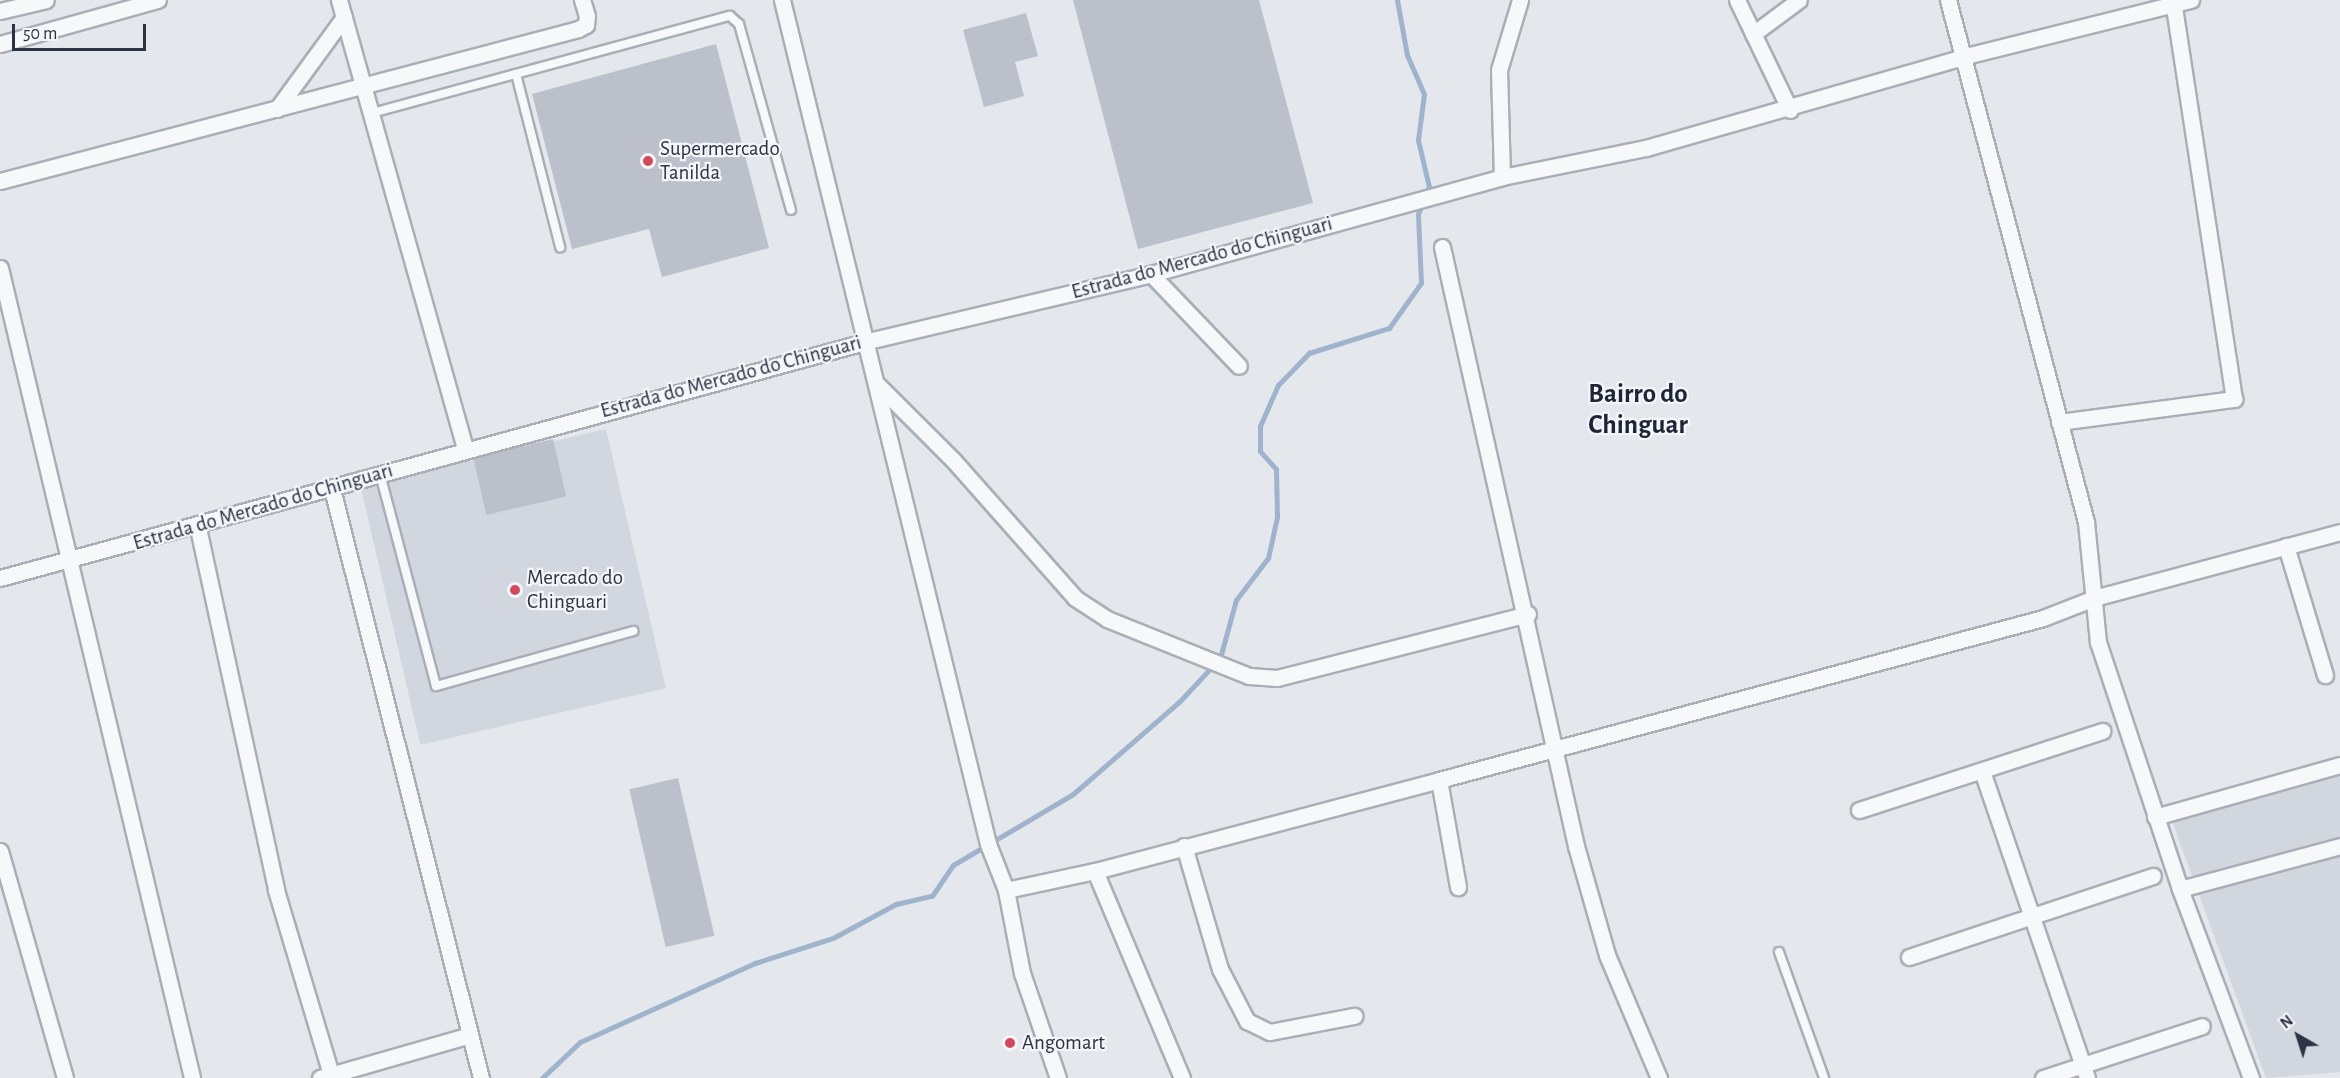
<!DOCTYPE html>
<html>
<head>
<meta charset="utf-8">
<style>
	body { margin:0 }
	#map { position:relative; width:2340px; height:1078px; overflow:hidden; background:#e4e7ec; font-family:"Alegreya Sans",sans-serif }
	div>[style] { position:absolute }
	[style*='--x'] { left:calc(var(--x)*1px); top:calc(var(--y)*1px); width:calc(var(--w)*1px); rotate:calc(var(--a)*1deg) }
	.built>* { inset:0; background:#d2d6de; transform-origin:0 0 }
	.stream>* { height:5px; margin:-2.5px; padding:0 2.5px; transform-origin:2.5px; border-radius:2.5px; background:#9fb4cc }
	.building>* { inset:0; background:#bbc0ca; transform-origin:0 0 }
	.roads { filter:drop-shadow(2px 0 #a9aeb7) drop-shadow(-2px 0 #a9aeb7) drop-shadow(0 2px #a9aeb7) drop-shadow(0 -2px #a9aeb7) }
	.lane>* { height:8px; margin:-4px; padding:0 4px; transform-origin:4px; border-radius:4px; background:#f7f8fa }
	.street>* { height:15px; margin:-7.5px; padding:0 7.5px; transform-origin:7.5px; border-radius:7.5px; background:#f7f8fa }
	.dots>* { width:16px; height:16px; translate:-50% -50%; box-sizing:border-box; border:3px solid #f4f6f9; border-radius:50% }
	span { translate:-50% -50%; white-space:nowrap; text-align:center; line-height:1.15; -webkit-text-stroke:4.5px #f4f6f9; paint-order:stroke }
	.poi-label { font-size:21px; color:#2b3445 }
	.left { translate:0 -50%; text-align:left }
	.street-label { font-size:21px; color:#2b3445 }
	.district-label { font-size:27px; color:#1d2536; font-weight:700 }
	.north { position:absolute; left:2268px; top:1006px; width:60px; height:60px; -webkit-text-stroke:4px #f4f6f9; paint-order:stroke; rotate:321deg; font-size:16px; font-weight:700; line-height:24px; text-align:center; color:#2b3445 }
	.north::after { content:''; display:block; margin:auto; width:21px; height:27px; background:#2b3445; clip-path:polygon(50% 0,100% 100%,50% 72%,0 100%) }
	.scale { position:absolute; left:12px; top:24px; width:134px; height:27px; box-sizing:border-box; border:3px solid #2b3445; border-top:0; padding-left:8px; font-size:18px; line-height:21px; white-space:nowrap; color:#2b3445; -webkit-text-stroke:4px #f4f6f9; paint-order:stroke }
</style>
</head>
<body>
<div id="map">
	<div class="built">
		<i style="left:606px;top:429px;width:266px;height:252px;rotate:77deg"></i>
		<i style="clip-path:polygon(2340px 774px,2340px 1072px,2266px 1078px,2172px 821px)"></i>
	</div>
	<div class="stream">
		<i style="--x:542;--y:1078;--w:52;--a:-43.5"></i>
		<i style="--x:580;--y:1042;--w:192;--a:-24.3"></i>
		<i style="--x:755;--y:963;--w:82;--a:-17.8"></i>
		<i style="--x:833;--y:938;--w:72;--a:-28.4"></i>
		<i style="--x:896;--y:904;--w:37;--a:-13"></i>
		<i style="--x:932;--y:896;--w:37;--a:-56"></i>
		<i style="--x:953;--y:865;--w:139;--a:-30.6"></i>
		<i style="--x:1073;--y:794;--w:140;--a:-41"></i>
		<i style="--x:1179;--y:702;--w:60;--a:-47"></i>
		<i style="--x:1220;--y:658;--w:60;--a:-74.6"></i>
		<i style="--x:1236;--y:600;--w:53;--a:-52.7"></i>
		<i style="--x:1268;--y:558;--w:42;--a:-77.6"></i>
		<i style="--x:1277;--y:517;--w:48;--a:-91.2"></i>
		<i style="--x:1276;--y:469;--w:24;--a:-132"></i>
		<i style="--x:1260;--y:451;--w:25;--a:-90"></i>
		<i style="--x:1260;--y:426;--w:45;--a:-66.3"></i>
		<i style="--x:1278;--y:385;--w:45;--a:-45.9"></i>
		<i style="--x:1309;--y:353;--w:84;--a:-17.4"></i>
		<i style="--x:1389;--y:328;--w:55;--a:-54.6"></i>
		<i style="--x:1421;--y:283;--w:69;--a:-92.5"></i>
		<i style="--x:1418;--y:214;--w:29;--a:-68"></i>
		<i style="--x:1429;--y:187;--w:48;--a:-103.2"></i>
		<i style="--x:1418;--y:140;--w:46;--a:-82.6"></i>
		<i style="--x:1424;--y:94;--w:43;--a:-113.6"></i>
		<i style="--x:1407;--y:55;--w:56;--a:-100.3"></i>
	</div>
	<div class="building">
		<i style="clip-path:polygon(1073px 0,1259px 0,1313px 203px,1138px 249px)"></i>
		<i style="clip-path:polygon(1026px 13px,1038px 56px,1015px 62px,1024px 96px,984px 107px,963px 30px)"></i>
		<i style="clip-path:polygon(716px 44px,769px 248px,662px 277px,649px 229px,572px 249px,532px 94px)"></i>
		<i style="left:553px;top:439px;width:59px;height:82px;rotate:77deg"></i>
		<i style="left:678px;top:778px;width:162px;height:50px;rotate:77deg"></i>
	</div>
	<div class="roads">
		<div class="lane">
			<i style="--x:516;--y:74;--w:179;--a:75.7"></i>
			<i style="--x:372;--y:113;--w:371;--a:-15.2"></i>
			<i style="--x:730;--y:16;--w:12;--a:42"></i>
			<i style="--x:739;--y:24;--w:193;--a:74.4"></i>
			<i style="--x:380;--y:474;--w:219;--a:75.2"></i>
			<i style="--x:436;--y:686;--w:205;--a:-15.6"></i>
			<i style="--x:1779;--y:952;--w:134;--a:70.3"></i>
		</div>
		<div class="street">
			<i style="--x:339;--y:0;--w:465;--a:74.3"></i>
			<i style="--x:782;--y:0;--w:869;--a:76.28"></i>
			<i style="--x:988;--y:844;--w:49;--a:68.6"></i>
			<i style="--x:1006;--y:890;--w:85;--a:79.1"></i>
			<i style="--x:1022;--y:973;--w:111;--a:71.1"></i>
			<i style="--x:1737;--y:0;--w:122;--a:64.3"></i>
			<i style="--x:1948;--y:0;--w:540;--a:75.19"></i>
			<i style="--x:2086;--y:522;--w:121;--a:84.3"></i>
			<i style="--x:2098;--y:642;--w:260;--a:71.6"></i>
			<i style="--x:2180;--y:889;--w:202;--a:69.4"></i>
			<i style="--x:0;--y:11;--w:47;--a:-13.4"></i>
			<i style="--x:1753;--y:34;--w:57;--a:-36.5"></i>
			<i style="--x:0;--y:44;--w:164;--a:-15.6"></i>
			<i style="--x:277;--y:109;--w:114;--a:-53.9"></i>
			<i style="--x:1502;--y:177;--w:107;--a:-91.6"></i>
			<i style="--x:1499;--y:70;--w:73;--a:-73.3"></i>
			<i style="--x:0;--y:181;--w:598;--a:-14.73"></i>
			<i style="--x:578;--y:29;--w:9;--a:-27"></i>
			<i style="--x:586;--y:25;--w:9;--a:-84"></i>
			<i style="--x:587;--y:16;--w:17;--a:-107"></i>
			<i style="--x:1442;--y:247;--w:614;--a:77.39"></i>
			<i style="--x:1576;--y:846;--w:113;--a:74.1"></i>
			<i style="--x:1607;--y:955;--w:134;--a:67.1"></i>
			<i style="--x:0;--y:268;--w:832;--a:76.66"></i>
			<i style="--x:1151;--y:274;--w:127;--a:46.3"></i>
			<i style="--x:878;--y:385;--w:107;--a:45"></i>
			<i style="--x:954;--y:461;--w:183;--a:48.5"></i>
			<i style="--x:1075;--y:598;--w:38;--a:33"></i>
			<i style="--x:1107;--y:619;--w:153;--a:21.9"></i>
			<i style="--x:1249;--y:676;--w:28;--a:4"></i>
			<i style="--x:1277;--y:678;--w:259;--a:-14.3"></i>
			<i style="--x:2059;--y:422;--w:177;--a:-7.5"></i>
			<i style="--x:2234;--y:399;--w:399;--a:-98.7"></i>
			<i style="--x:332;--y:489;--w:608;--a:75.8"></i>
			<i style="--x:198;--y:528;--w:370;--a:77.8"></i>
			<i style="--x:276;--y:890;--w:193;--a:73.4"></i>
			<i style="--x:2286;--y:546;--w:135;--a:73.2"></i>
			<i style="--x:0;--y:578;--w:900;--a:-15.27"></i>
			<i style="--x:868;--y:341;--w:291;--a:-13.3"></i>
			<i style="--x:1151;--y:274;--w:364;--a:-15.4"></i>
			<i style="--x:1502;--y:177;--w:147;--a:-11.4"></i>
			<i style="--x:1646;--y:148;--w:333;--a:-16"></i>
			<i style="--x:1966;--y:56;--w:232;--a:-14"></i>
			<i style="--x:1982;--y:771;--w:324;--a:71.1"></i>
			<i style="--x:1439;--y:780;--w:109;--a:79.9"></i>
			<i style="--x:1859;--y:810;--w:256;--a:-18"></i>
			<i style="--x:2155;--y:817;--w:192;--a:-15.7"></i>
			<i style="--x:1184;--y:846;--w:128;--a:73.7"></i>
			<i style="--x:1220;--y:969;--w:59;--a:62.6"></i>
			<i style="--x:1247;--y:1021;--w:25;--a:26"></i>
			<i style="--x:1270;--y:1032;--w:86;--a:-10.8"></i>
			<i style="--x:0;--y:851;--w:236;--a:74"></i>
			<i style="--x:1095;--y:871;--w:225;--a:67.2"></i>
			<i style="--x:2180;--y:889;--w:166;--a:-15"></i>
			<i style="--x:1006;--y:890;--w:91;--a:-12.1"></i>
			<i style="--x:1095;--y:871;--w:356;--a:-14.8"></i>
			<i style="--x:1439;--y:780;--w:625;--a:-15.01"></i>
			<i style="--x:2043;--y:618;--w:55;--a:-21.4"></i>
			<i style="--x:2094;--y:598;--w:255;--a:-15"></i>
			<i style="--x:1909;--y:957;--w:257;--a:-18.4"></i>
			<i style="--x:320;--y:1078;--w:156;--a:-16"></i>
			<i style="--x:2043;--y:1078;--w:167;--a:-18.1"></i>
		</div>
	</div>
	<div class="dots">
		<i style="left:648px;top:161px;background:#d1495b"></i>
		<i style="left:515px;top:590px;background:#d1495b"></i>
		<i style="left:1010px;top:1043px;background:#d1495b"></i>
	</div>
	<div class="poi-label">
		<span class="left" style="left:660px;top:161px">Supermercado<br>Tanilda</span>
		<span class="left" style="left:527px;top:590px">Mercado do<br>Chinguari</span>
		<span class="left" style="left:1022px;top:1043px">Angomart</span>
	</div>
	<div class="street-label">
		<span style="left:1202px;top:258px;rotate:-15deg">Estrada do Mercado do Chinguari</span>
		<span style="left:731px;top:377px;rotate:-15deg">Estrada do Mercado do Chinguari</span>
		<span style="left:263px;top:507px;rotate:-16deg">Estrada do Mercado do Chinguari</span>
	</div>
	<div class="district-label">
		<span style="left:1638px;top:409px">Bairro do<br>Chinguar</span>
	</div>
	<div class="north">N</div>
	<div class="scale">50 m</div>
</div>
</body>
</html>
